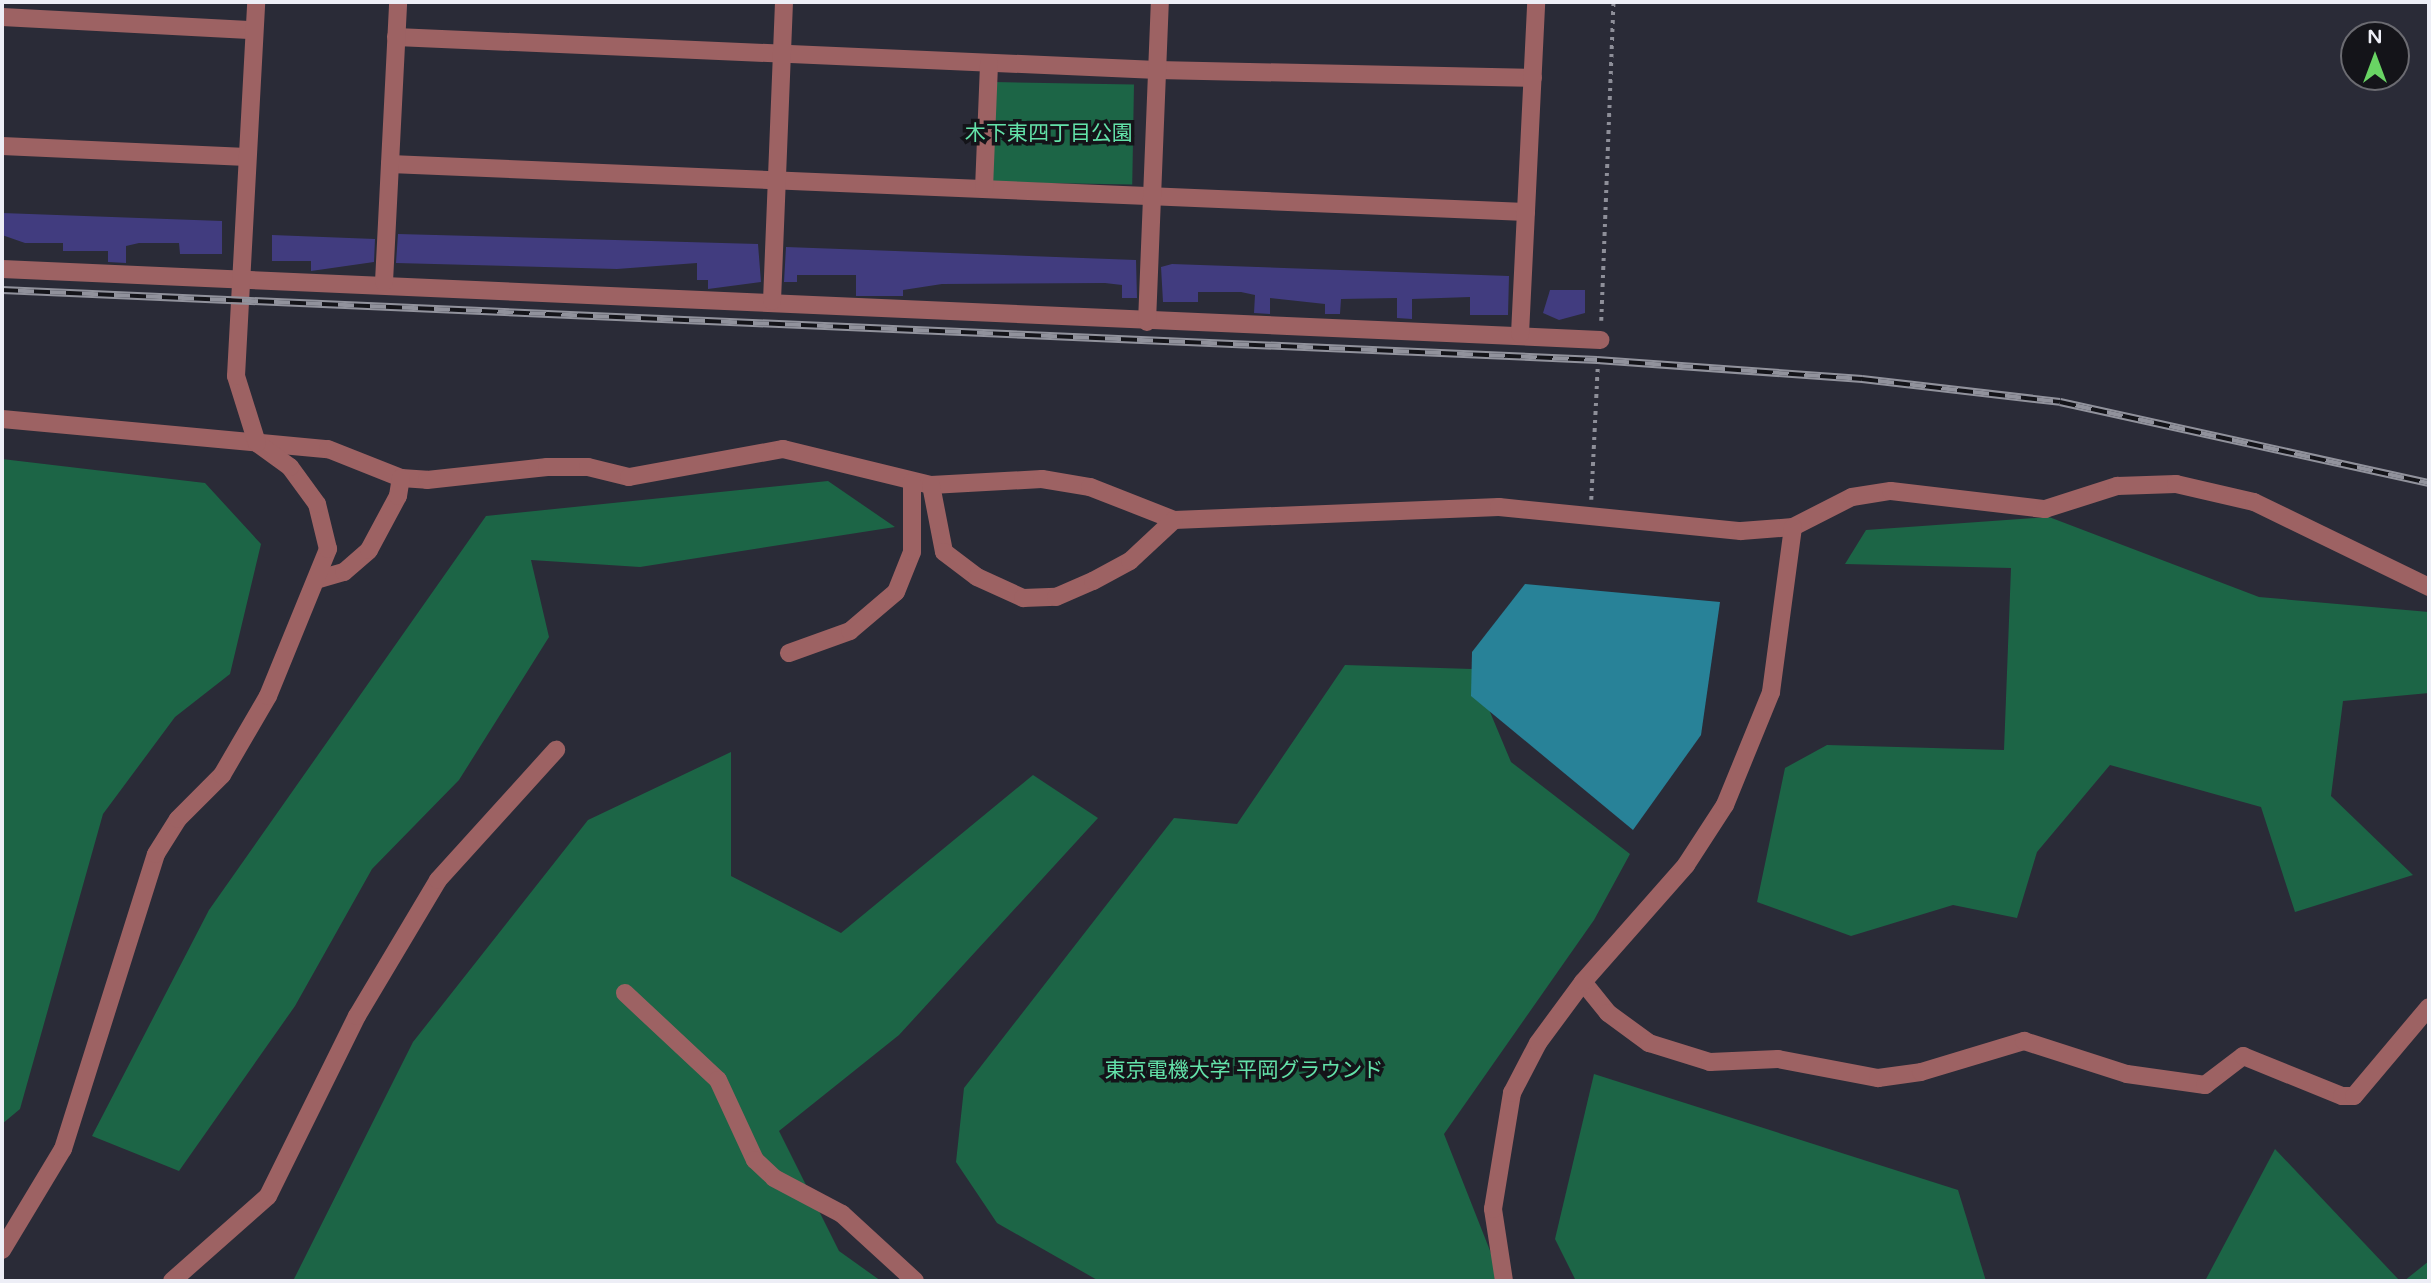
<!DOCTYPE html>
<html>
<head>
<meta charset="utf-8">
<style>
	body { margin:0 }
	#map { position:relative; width:2431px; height:1283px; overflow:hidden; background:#2a2b37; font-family:"Varela Round","Noto Sans JP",sans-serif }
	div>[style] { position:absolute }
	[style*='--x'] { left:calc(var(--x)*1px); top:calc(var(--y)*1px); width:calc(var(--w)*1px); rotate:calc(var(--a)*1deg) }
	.green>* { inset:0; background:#1c6546; transform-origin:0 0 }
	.water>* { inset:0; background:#288298 }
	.building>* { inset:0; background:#413c7f }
	.path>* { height:3.5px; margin-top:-1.75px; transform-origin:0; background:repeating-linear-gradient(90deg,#8e8f99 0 3.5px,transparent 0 8.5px) }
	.minor>* { height:18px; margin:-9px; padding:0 9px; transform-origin:9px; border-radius:9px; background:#9d6263 }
	.rail>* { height:8px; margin-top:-4px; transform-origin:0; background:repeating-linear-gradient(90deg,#141419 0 16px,#91929c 0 32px); box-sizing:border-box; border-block:2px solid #91929c }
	span { translate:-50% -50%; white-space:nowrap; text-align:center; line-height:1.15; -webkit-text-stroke:7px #141419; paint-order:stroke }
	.park-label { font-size:21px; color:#63e2a9 }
	.frame { position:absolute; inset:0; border:4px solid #edeef6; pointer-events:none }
	.north { position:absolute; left:2340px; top:21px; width:70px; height:70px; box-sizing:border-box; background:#141419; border:2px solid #6b6b71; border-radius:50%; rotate:0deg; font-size:19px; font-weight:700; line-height:28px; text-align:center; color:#edeef6 }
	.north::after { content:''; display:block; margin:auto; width:24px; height:32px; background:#69d464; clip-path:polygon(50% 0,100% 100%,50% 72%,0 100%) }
</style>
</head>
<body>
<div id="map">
	<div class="green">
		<i style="left:994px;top:82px;width:140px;height:100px;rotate:1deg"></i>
		<i style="clip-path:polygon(2px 459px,205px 483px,261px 544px,230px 674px,175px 717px,103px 814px,20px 1109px,2px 1124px)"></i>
		<i style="clip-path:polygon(828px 481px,895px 527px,640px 567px,531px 560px,549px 637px,459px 780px,372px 869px,295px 1006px,179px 1171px,92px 1136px,209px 910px,486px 516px)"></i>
		<i style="clip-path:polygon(2049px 517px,2259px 597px,2429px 612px,2429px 693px,2343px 701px,2331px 796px,2413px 875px,2295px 912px,2261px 807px,2110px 765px,2037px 852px,2017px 918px,1953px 905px,1851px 936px,1757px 902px,1785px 768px,1827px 745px,2004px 750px,2011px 568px,1845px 564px,1866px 530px)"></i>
		<i style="clip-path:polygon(1345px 665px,1472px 669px,1511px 762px,1630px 854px,1594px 920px,1444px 1134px,1502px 1281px,1099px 1281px,997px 1223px,956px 1162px,964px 1088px,1174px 818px,1237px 824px)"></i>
		<i style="clip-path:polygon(731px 752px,731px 876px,841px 933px,1033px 775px,1098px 818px,899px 1035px,779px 1131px,839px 1251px,881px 1281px,293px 1281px,413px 1042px,588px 820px)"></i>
		<i style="clip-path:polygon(1594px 1074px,1958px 1190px,1986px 1281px,1576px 1281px,1555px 1239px)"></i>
		<i style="clip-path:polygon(2275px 1149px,2400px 1281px,2205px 1281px)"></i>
		<i style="clip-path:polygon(2429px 1261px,2429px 1281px,2404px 1281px)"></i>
	</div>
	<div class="water">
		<i style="clip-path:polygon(1525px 584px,1720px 602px,1701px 735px,1633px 830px,1471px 696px,1472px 652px)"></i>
	</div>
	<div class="building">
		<i style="clip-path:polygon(2px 213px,222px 221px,222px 254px,180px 254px,179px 243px,139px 243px,126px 246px,126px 263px,108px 262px,108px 251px,63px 251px,63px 243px,25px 243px,2px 235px)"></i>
		<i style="clip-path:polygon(398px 234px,758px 244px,761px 282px,708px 289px,708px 280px,697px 280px,697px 263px,617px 269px,396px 263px)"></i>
		<i style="clip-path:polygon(272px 235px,375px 239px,374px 262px,311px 271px,311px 261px,272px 261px)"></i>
		<i style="clip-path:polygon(786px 247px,1136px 260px,1137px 298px,1122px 298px,1122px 285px,1105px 283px,942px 284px,903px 290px,903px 296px,856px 296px,856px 275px,797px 275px,797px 282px,784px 282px)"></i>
		<i style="clip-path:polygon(1172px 264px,1509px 276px,1508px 315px,1470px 315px,1470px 297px,1412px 299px,1412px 319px,1397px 318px,1397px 298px,1341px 299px,1340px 314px,1325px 314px,1325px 304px,1270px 298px,1270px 314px,1254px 313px,1255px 295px,1241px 292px,1198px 292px,1198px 302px,1163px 302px,1161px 267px)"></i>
		<i style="clip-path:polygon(1550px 290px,1585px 290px,1585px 313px,1559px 320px,1543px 313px)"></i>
	</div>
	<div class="path">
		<i style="--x:1601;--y:321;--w:319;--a:-87.8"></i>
		<i style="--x:1591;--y:500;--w:143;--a:-87.2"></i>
	</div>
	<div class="minor">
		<i style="--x:2;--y:17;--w:252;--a:3"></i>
		<i style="--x:396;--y:37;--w:762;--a:2.48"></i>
		<i style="--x:1157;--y:70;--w:376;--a:1.2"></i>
		<i style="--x:2;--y:146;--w:245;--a:2.6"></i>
		<i style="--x:390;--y:164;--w:1137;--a:2.42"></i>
		<i style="--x:984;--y:189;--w:126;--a:-87.7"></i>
		<i style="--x:2;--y:269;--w:1600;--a:2.54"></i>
		<i style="--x:384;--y:282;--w:280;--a:-87.1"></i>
		<i style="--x:772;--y:301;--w:299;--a:-87.7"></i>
		<i style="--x:1147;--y:322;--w:320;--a:-87.7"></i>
		<i style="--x:1520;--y:334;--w:332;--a:-87.2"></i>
		<i style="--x:2;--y:419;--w:327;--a:5.3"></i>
		<i style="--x:328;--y:449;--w:79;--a:21.7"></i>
		<i style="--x:401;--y:478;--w:26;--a:4"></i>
		<i style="--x:427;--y:480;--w:121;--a:-6.2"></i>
		<i style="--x:547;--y:467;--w:41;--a:0"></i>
		<i style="--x:588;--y:467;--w:42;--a:13.7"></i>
		<i style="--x:629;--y:477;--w:157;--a:-10.3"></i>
		<i style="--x:783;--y:449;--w:152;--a:13.7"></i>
		<i style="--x:931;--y:485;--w:111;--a:-3.1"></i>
		<i style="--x:1042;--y:479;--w:49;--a:9.5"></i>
		<i style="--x:1090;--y:487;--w:90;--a:21.4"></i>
		<i style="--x:1174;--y:520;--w:325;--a:-2.3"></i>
		<i style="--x:1499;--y:507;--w:243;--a:5.7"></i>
		<i style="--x:1741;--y:531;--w:52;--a:-4.4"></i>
		<i style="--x:1793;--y:527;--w:66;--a:-27"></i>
		<i style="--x:1852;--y:497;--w:39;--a:-9"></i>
		<i style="--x:1891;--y:491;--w:155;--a:6.7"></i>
		<i style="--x:2045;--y:509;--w:76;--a:-17.7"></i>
		<i style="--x:2117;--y:486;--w:59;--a:-1.9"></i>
		<i style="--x:2176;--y:484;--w:80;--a:13"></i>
		<i style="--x:2254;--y:502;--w:195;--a:25.9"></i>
		<i style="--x:931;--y:485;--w:68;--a:79"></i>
		<i style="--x:944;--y:552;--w:41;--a:37.1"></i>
		<i style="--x:977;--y:577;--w:51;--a:24.5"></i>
		<i style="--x:1023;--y:598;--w:33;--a:-2"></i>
		<i style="--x:1056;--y:597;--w:40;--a:-23.4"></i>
		<i style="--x:1093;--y:581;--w:42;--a:-28.4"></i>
		<i style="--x:1130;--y:561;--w:60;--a:-43"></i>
		<i style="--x:319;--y:579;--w:26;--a:-16"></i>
		<i style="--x:344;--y:572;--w:33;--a:-41"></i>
		<i style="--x:369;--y:550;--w:61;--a:-61.8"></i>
		<i style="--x:398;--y:496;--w:18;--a:-81"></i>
		<i style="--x:789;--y:653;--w:65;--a:-19.8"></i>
		<i style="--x:850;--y:631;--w:60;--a:-40.3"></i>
		<i style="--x:896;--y:592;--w:43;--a:-68.2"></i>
		<i style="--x:912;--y:552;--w:70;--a:-90"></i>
		<i style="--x:1583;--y:982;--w:40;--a:51"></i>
		<i style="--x:1608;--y:1013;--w:51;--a:36.2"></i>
		<i style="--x:1649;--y:1043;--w:64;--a:17.3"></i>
		<i style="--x:1710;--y:1062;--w:68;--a:-2.5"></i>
		<i style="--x:1778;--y:1059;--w:102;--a:10.8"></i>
		<i style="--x:1878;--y:1078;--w:43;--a:-7.9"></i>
		<i style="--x:1921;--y:1072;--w:108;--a:-16.8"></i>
		<i style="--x:2024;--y:1041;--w:108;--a:17.8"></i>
		<i style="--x:2127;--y:1074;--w:79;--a:8"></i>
		<i style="--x:2205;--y:1085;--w:48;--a:-37.3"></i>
		<i style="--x:2243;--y:1056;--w:107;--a:22"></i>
		<i style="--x:2342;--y:1096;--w:12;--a:0"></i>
		<i style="--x:2354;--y:1096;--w:116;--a:-49.9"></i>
		<i style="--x:625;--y:993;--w:127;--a:43.1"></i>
		<i style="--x:718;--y:1080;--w:88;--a:65.2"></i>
		<i style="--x:755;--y:1160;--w:26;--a:43"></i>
		<i style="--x:774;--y:1178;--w:77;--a:27.9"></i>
		<i style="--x:842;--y:1214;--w:99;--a:42.5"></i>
		<i style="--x:2;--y:1250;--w:118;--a:-58.9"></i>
		<i style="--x:63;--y:1149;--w:309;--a:-72.5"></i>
		<i style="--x:156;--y:854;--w:41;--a:-57.8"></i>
		<i style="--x:178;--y:819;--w:62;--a:-45"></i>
		<i style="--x:222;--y:775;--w:91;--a:-59.8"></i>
		<i style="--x:268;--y:696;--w:159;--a:-67.8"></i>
		<i style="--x:328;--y:549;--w:46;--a:-103.7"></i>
		<i style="--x:317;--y:504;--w:46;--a:-126.1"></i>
		<i style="--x:290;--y:467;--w:41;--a:-144"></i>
		<i style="--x:257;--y:443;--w:70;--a:-107.4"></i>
		<i style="--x:236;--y:376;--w:375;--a:-86.9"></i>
		<i style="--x:172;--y:1281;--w:128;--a:-41.5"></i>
		<i style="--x:268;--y:1196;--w:201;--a:-63.7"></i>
		<i style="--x:357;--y:1016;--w:158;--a:-59.2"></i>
		<i style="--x:438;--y:880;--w:176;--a:-47.8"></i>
		<i style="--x:1504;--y:1281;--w:73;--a:-98.7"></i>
		<i style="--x:1493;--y:1209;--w:118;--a:-80.7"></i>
		<i style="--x:1512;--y:1093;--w:56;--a:-62.5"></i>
		<i style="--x:1538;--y:1043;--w:76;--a:-53.6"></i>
		<i style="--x:1583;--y:982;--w:156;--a:-48.6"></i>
		<i style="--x:1686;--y:865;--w:72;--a:-57"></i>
		<i style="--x:1725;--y:805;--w:122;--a:-67.8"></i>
		<i style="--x:1771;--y:692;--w:166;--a:-82.4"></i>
	</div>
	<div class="rail">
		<i style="--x:2;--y:290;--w:1597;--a:2.51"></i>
		<i style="--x:1597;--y:360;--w:266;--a:4.1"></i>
		<i style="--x:1862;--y:379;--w:199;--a:6.6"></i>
		<i style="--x:2060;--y:402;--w:378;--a:12.4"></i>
	</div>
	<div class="park-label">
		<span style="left:1049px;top:134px">木下東四丁目公園</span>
		<span style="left:1244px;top:1071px">東京電機大学 平岡グラウンド</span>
	</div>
	<div class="frame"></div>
	<div class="north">N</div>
</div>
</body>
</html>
